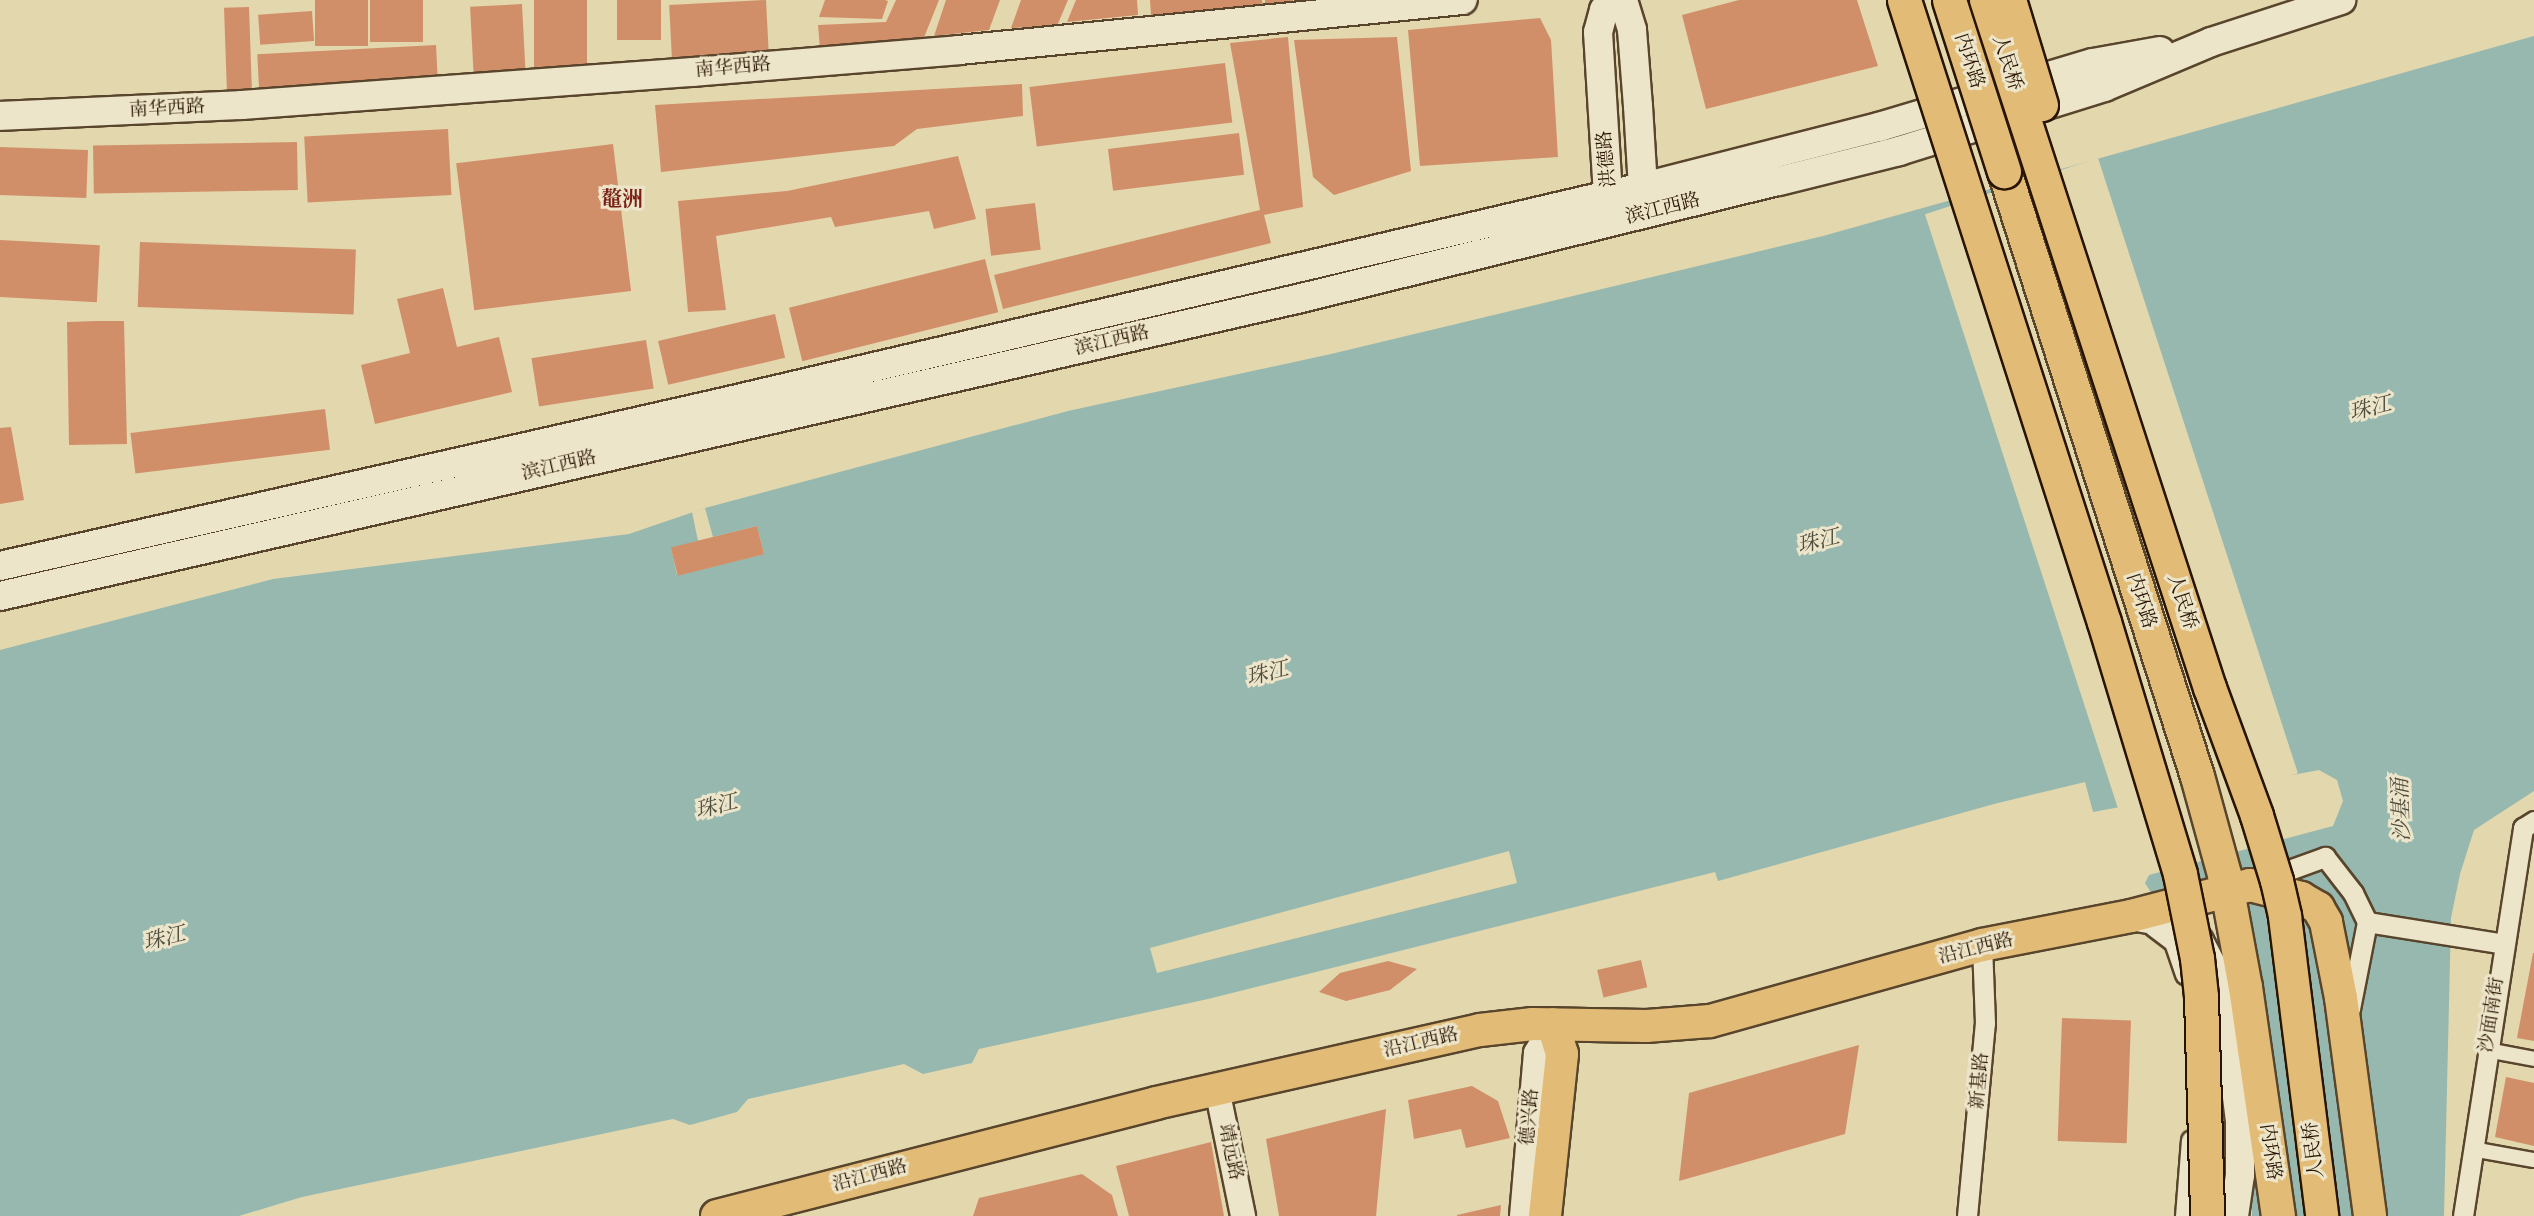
<!DOCTYPE html>
<html>
<head>
<meta charset="utf-8">
<style>
	body { margin:0 }
	#map { position:relative; width:2534px; height:1216px; overflow:hidden; background:#e3d7ae; font-family:Alegreya,"Noto Serif SC",serif }
	div>[style] { position:absolute }
	[style*='--x'] { left:calc(var(--x)*1px); top:calc(var(--y)*1px); width:calc(var(--w)*1px); rotate:calc(var(--a)*1deg) }
	.water>* { inset:0; background:#96b8af }
	.pier>* { inset:0; background:#e3d7ae; transform-origin:0 0 }
	.building>* { inset:0; background:#d18f69; transform-origin:0 0 }
	.roads { filter:drop-shadow(2px 0 #58452c) drop-shadow(-2px 0 #58452c) drop-shadow(0 2px #58452c) drop-shadow(0 -2px #58452c) }
	.pedestrian>* { height:14px; margin:-7px; padding:0 7px; transform-origin:7px; border-radius:7px; background:#ede5ca }
	.minor>* { height:19px; margin:-9.5px; padding:0 9.5px; transform-origin:9.5px; border-radius:9.5px; background:#ede5ca }
	.tertiary>* { height:24px; margin:-12px; padding:0 12px; transform-origin:12px; border-radius:12px; background:#ede5ca }
	.secondary>* { height:28px; margin:-14px; padding:0 14px; transform-origin:14px; border-radius:14px; background:#ede5ca }
	.primary>* { height:32px; margin:-16px; padding:0 16px; transform-origin:16px; border-radius:16px; background:#e2bc77 }
	.trunk>* { height:33px; margin:-16.5px; padding:0 16.5px; transform-origin:16.5px; border-radius:16.5px; background:#e2bc77 }
	.bridges { filter:drop-shadow(2px 0 #291401) drop-shadow(-2px 0 #291401) drop-shadow(0 2px #291401) drop-shadow(0 -2px #291401) }
	.primary-bridge>* { height:32px; margin:-16px; padding:0 16px; transform-origin:16px; border-radius:16px; background:#e2bc77 }
	.trunk-bridge>* { height:33px; margin:-16.5px; padding:0 16.5px; transform-origin:16.5px; border-radius:16.5px; background:#e2bc77 }
	span { translate:-50% -50%; white-space:nowrap; text-align:center; line-height:1.15; -webkit-text-stroke:6px #ede5ca; paint-order:stroke }
	.street-label { font-size:19px; color:#291401 }
	.neighbourhood-label { font-size:21px; color:#7a1f14; font-weight:700 }
	.water-label { font-size:21px; color:#4f4d3e; font-style:italic }
</style>
</head>
<body>
<div id="map">
	<div class="water">
		<i style="clip-path:polygon(2534px 36px,2534px 791px,2474px 830px,2460px 874px,2451px 918px,2444px 1216px,2252px 1216px,2251px 1123px,2216px 911px,2192px 893px,2152px 894px,2145px 883px,2149px 875px,2333px 826px,2343px 801px,2337px 780px,2319px 770px,2093px 812px,2085px 782px,1994px 804px,1718px 881px,1715px 872px,1208px 999px,979px 1049px,972px 1063px,923px 1074px,904px 1064px,748px 1099px,737px 1112px,690px 1125px,673px 1119px,302px 1197px,239px 1216px,0 1216px,0 650px,273px 579px,629px 534px,705px 508px,1068px 411px,1331px 354px,1823px 236px)"></i>
	</div>
	<div class="pier">
		<i style="left:2098px;top:158px;width:647px;height:182px;rotate:72deg"></i>
		<i style="clip-path:polygon(705px 508px,713px 537px,757px 526px,764px 554px,677px 575px,671px 548px,698px 541px,692px 512px)"></i>
		<i style="clip-path:polygon(1509px 851px,1517px 883px,1157px 973px,1150px 948px)"></i>
	</div>
	<div class="building">
		<i style="left:315px;top:0;width:53px;height:46px"></i>
		<i style="left:370px;top:0;width:53px;height:42px"></i>
		<i style="left:534px;top:0;width:53px;height:70px"></i>
		<i style="left:617px;top:0;width:44px;height:40px"></i>
		<i style="left:766px;top:0;width:57px;height:97px;rotate:87deg"></i>
		<i style="clip-path:polygon(825px 0,885px 0,888px 1px,882px 19px,819px 17px)"></i>
		<i style="clip-path:polygon(896px 0,939px 0,923px 40px,820px 49px,818px 25px,886px 22px)"></i>
		<i style="clip-path:polygon(946px 0,1000px 0,989px 30px,934px 36px)"></i>
		<i style="clip-path:polygon(1021px 0,1068px 0,1057px 26px,1011px 28px)"></i>
		<i style="clip-path:polygon(1076px 0,1137px 0,1138px 15px,1067px 22px)"></i>
		<i style="clip-path:polygon(1150px 0,1262px 0,1263px 6px,1151px 15px)"></i>
		<i style="clip-path:polygon(1265px 0,1293px 0,1293px 2px,1265px 4px)"></i>
		<i style="clip-path:polygon(1739px 0,1857px 0,1878px 66px,1706px 109px,1682px 15px)"></i>
		<i style="left:522px;top:4px;width:67px;height:52px;rotate:87deg"></i>
		<i style="left:249px;top:7px;width:83px;height:25px;rotate:88deg"></i>
		<i style="left:312px;top:11px;width:30px;height:54px;rotate:86deg"></i>
		<i style="clip-path:polygon(1540px 18px,1551px 40px,1558px 157px,1420px 166px,1408px 30px)"></i>
		<i style="clip-path:polygon(1288px 37px,1303px 207px,1264px 215px,1271px 243px,1003px 309px,994px 275px,1260px 210px,1230px 43px)"></i>
		<i style="clip-path:polygon(1397px 37px,1411px 171px,1334px 195px,1313px 177px,1294px 40px)"></i>
		<i style="left:436px;top:45px;width:34px;height:179px;rotate:87deg"></i>
		<i style="left:1225px;top:63px;width:60px;height:197px;rotate:83deg"></i>
		<i style="clip-path:polygon(1022px 84px,1023px 116px,917px 129px,894px 146px,661px 172px,655px 105px)"></i>
		<i style="left:448px;top:129px;width:66px;height:144px;rotate:87deg"></i>
		<i style="left:1239px;top:133px;width:42px;height:132px;rotate:83deg"></i>
		<i style="left:297px;top:142px;width:48px;height:204px;rotate:89deg"></i>
		<i style="left:613px;top:144px;width:148px;height:158px;rotate:83deg"></i>
		<i style="left:88px;top:150px;width:48px;height:88px;rotate:92deg"></i>
		<i style="clip-path:polygon(958px 156px,976px 219px,934px 229px,929px 211px,835px 227px,831px 217px,716px 236px,726px 310px,688px 312px,678px 201px,787px 191px)"></i>
		<i style="left:1035px;top:203px;width:47px;height:50px;rotate:83deg"></i>
		<i style="left:0;top:240px;width:100px;height:57px;rotate:3deg"></i>
		<i style="left:140px;top:242px;width:216px;height:65px;rotate:2deg"></i>
		<i style="left:985px;top:259px;width:55px;height:202px;rotate:76deg"></i>
		<i style="clip-path:polygon(443px 288px,457px 347px,499px 337px,512px 392px,375px 424px,361px 365px,410px 353px,397px 299px)"></i>
		<i style="left:775px;top:314px;width:45px;height:120px;rotate:77deg"></i>
		<i style="clip-path:polygon(96px 321px,124px 321px,127px 444px,69px 445px,67px 322px)"></i>
		<i style="left:646px;top:340px;width:49px;height:116px;rotate:81deg"></i>
		<i style="left:325px;top:409px;width:41px;height:196px;rotate:83deg"></i>
		<i style="clip-path:polygon(11px 427px,24px 500px,0 504px,0 428px)"></i>
		<i style="left:757px;top:526px;width:29px;height:89px;rotate:76deg"></i>
		<i style="clip-path:polygon(2533px 953px,2534px 953px,2534px 1041px,2517px 1038px)"></i>
		<i style="left:1641px;top:960px;width:28px;height:45px;rotate:77deg"></i>
		<i style="clip-path:polygon(1388px 961px,1417px 969px,1390px 990px,1346px 1001px,1319px 992px,1340px 973px)"></i>
		<i style="left:2062px;top:1018px;width:69px;height:123px;rotate:2deg"></i>
		<i style="clip-path:polygon(1859px 1045px,1845px 1134px,1679px 1181px,1689px 1093px)"></i>
		<i style="clip-path:polygon(2506px 1077px,2534px 1083px,2534px 1146px,2495px 1137px)"></i>
		<i style="clip-path:polygon(1472px 1086px,1498px 1101px,1510px 1138px,1466px 1148px,1461px 1129px,1414px 1139px,1408px 1100px)"></i>
		<i style="clip-path:polygon(1386px 1109px,1376px 1216px,1279px 1216px,1266px 1139px)"></i>
		<i style="clip-path:polygon(1211px 1142px,1224px 1216px,1129px 1216px,1116px 1166px)"></i>
		<i style="clip-path:polygon(1082px 1174px,1112px 1195px,1118px 1216px,973px 1216px,979px 1198px)"></i>
		<i style="clip-path:polygon(1501px 1205px,1500px 1216px,1457px 1216px,1457px 1215px)"></i>
	</div>
	<div class="roads">
		<div class="pedestrian">
			<i style="--x:2487;--y:1050;--w:48;--a:10.8"></i>
			<i style="--x:2472;--y:1149;--w:63;--a:10.1"></i>
		</div>
		<div class="minor">
			<i style="--x:2267;--y:878;--w:62;--a:-19.9"></i>
			<i style="--x:2325;--y:857;--w:46;--a:52.1"></i>
			<i style="--x:2353;--y:893;--w:32;--a:64"></i>
			<i style="--x:2367;--y:922;--w:89;--a:101.1"></i>
			<i style="--x:2367;--y:922;--w:139;--a:9.1"></i>
			<i style="--x:2153;--y:926;--w:26;--a:37"></i>
			<i style="--x:2174;--y:942;--w:34;--a:71"></i>
			<i style="--x:1967;--y:1216;--w:194;--a:-84.7"></i>
			<i style="--x:1985;--y:1023;--w:78;--a:-92.2"></i>
			<i style="--x:2185;--y:1216;--w:76;--a:-85.5"></i>
			<i style="--x:2463;--y:1216;--w:393;--a:-81.2"></i>
			<i style="--x:2523;--y:828;--w:13;--a:-32"></i>
		</div>
		<div class="tertiary">
			<i style="--x:1217;--y:1089;--w:130;--a:78.4"></i>
			<i style="--x:1522;--y:1216;--w:164;--a:-85.1"></i>
			<i style="--x:1536;--y:1053;--w:34;--a:-60"></i>
		</div>
		<div class="secondary">
			<i style="--x:1611;--y:0;--w:12;--a:125"></i>
			<i style="--x:1604;--y:10;--w:23;--a:105"></i>
			<i style="--x:1598;--y:32;--w:163;--a:86.5"></i>
			<i style="--x:1608;--y:195;--w:18;--a:45"></i>
			<i style="--x:1623;--y:0;--w:31;--a:73"></i>
			<i style="--x:1632;--y:30;--w:76;--a:85.5"></i>
			<i style="--x:1638;--y:106;--w:81;--a:86.5"></i>
			<i style="--x:1643;--y:187;--w:17;--a:115"></i>
			<i style="--x:0;--y:116;--w:242;--a:-2.6"></i>
			<i style="--x:242;--y:105;--w:452;--a:-4.2"></i>
			<i style="--x:693;--y:72;--w:267;--a:-4.7"></i>
			<i style="--x:959;--y:50;--w:506;--a:-5.67"></i>
			<i style="--x:0;--y:566;--w:734;--a:-12.75"></i>
			<i style="--x:716;--y:404;--w:952;--a:-13.18"></i>
			<i style="--x:1643;--y:187;--w:244;--a:-14.3"></i>
			<i style="--x:1879;--y:127;--w:223;--a:-16.7"></i>
			<i style="--x:2093;--y:63;--w:68;--a:-10.2"></i>
			<i style="--x:0;--y:596;--w:1331;--a:-12.9"></i>
			<i style="--x:1297;--y:299;--w:496;--a:-13.8"></i>
			<i style="--x:1779;--y:181;--w:124;--a:-14"></i>
			<i style="--x:1899;--y:151;--w:215;--a:-17.3"></i>
			<i style="--x:2104;--y:87;--w:116;--a:-22.8"></i>
			<i style="--x:2211;--y:42;--w:137;--a:-17.9"></i>
			<i style="--x:2131;--y:916;--w:35;--a:10"></i>
			<i style="--x:2165;--y:922;--w:22;--a:21"></i>
			<i style="--x:2186;--y:930;--w:17;--a:40"></i>
			<i style="--x:2199;--y:941;--w:34;--a:62"></i>
			<i style="--x:2215;--y:971;--w:64;--a:77.3"></i>
			<i style="--x:2229;--y:1033;--w:89;--a:82.9"></i>
			<i style="--x:2240;--y:1121;--w:54;--a:90"></i>
			<i style="--x:2240;--y:1175;--w:41;--a:98.3"></i>
		</div>
		<div class="primary">
			<i style="--x:717;--y:1216;--w:453;--a:-14.4"></i>
			<i style="--x:1156;--y:1103;--w:332;--a:-12.7"></i>
			<i style="--x:1480;--y:1030;--w:53;--a:-6.5"></i>
			<i style="--x:1533;--y:1024;--w:113;--a:1"></i>
			<i style="--x:1646;--y:1026;--w:64;--a:-4.5"></i>
			<i style="--x:1710;--y:1021;--w:282;--a:-15.6"></i>
			<i style="--x:1982;--y:945;--w:152;--a:-11"></i>
			<i style="--x:2131;--y:916;--w:123;--a:-14.6"></i>
			<i style="--x:2250;--y:885;--w:53;--a:14.3"></i>
			<i style="--x:2301;--y:898;--w:20;--a:30"></i>
			<i style="--x:2318;--y:908;--w:16;--a:60"></i>
			<i style="--x:2326;--y:922;--w:77;--a:78.8"></i>
			<i style="--x:2341;--y:998;--w:220;--a:82.4"></i>
			<i style="--x:1545;--y:1216;--w:163;--a:-84"></i>
			<i style="--x:1562;--y:1054;--w:31;--a:-107"></i>
		</div>
		<div class="trunk">
			<i style="--x:2004;--y:171;--w:635;--a:72.31"></i>
			<i style="--x:2197;--y:776;--w:102;--a:74.6"></i>
			<i style="--x:2224;--y:874;--w:115;--a:79.5"></i>
			<i style="--x:2245;--y:987;--w:231;--a:81.8"></i>
		</div>
	</div>
	<div class="bridges">
		<div class="primary-bridge">
			<i style="--x:1986;--y:0;--w:724;--a:71.97"></i>
			<i style="--x:2210;--y:688;--w:136;--a:69.8"></i>
			<i style="--x:2257;--y:816;--w:68;--a:72.9"></i>
			<i style="--x:2277;--y:881;--w:37;--a:77"></i>
			<i style="--x:2285;--y:917;--w:301;--a:82.9"></i>
			<i style="--x:2010;--y:0;--w:110;--a:73.1"></i>
		</div>
		<div class="trunk-bridge">
			<i style="--x:1904;--y:0;--w:653;--a:72.18"></i>
			<i style="--x:2104;--y:622;--w:263;--a:73.2"></i>
			<i style="--x:2180;--y:874;--w:86;--a:78.6"></i>
			<i style="--x:2197;--y:958;--w:39;--a:84"></i>
			<i style="--x:2201;--y:997;--w:219;--a:88.4"></i>
			<i style="--x:1949;--y:0;--w:180;--a:72.2"></i>
		</div>
	</div>
	<div class="street-label">
		<span style="left:1969px;top:61px;rotate:72deg">内环路</span>
		<span style="left:2007px;top:63px;rotate:72deg">人民桥</span>
		<span style="left:733px;top:68px;rotate:-5deg">南华西路</span>
		<span style="left:167px;top:109px;rotate:-3deg">南华西路</span>
		<span style="left:1607px;top:159px;rotate:-95deg">洪德路</span>
		<span style="left:1663px;top:209px;rotate:-14deg">滨江西路</span>
		<span style="left:1112px;top:341px;rotate:-13deg">滨江西路</span>
		<span style="left:559px;top:466px;rotate:-13deg">滨江西路</span>
		<span style="left:2141px;top:601px;rotate:72deg">内环路</span>
		<span style="left:2182px;top:602px;rotate:72deg">人民桥</span>
		<span style="left:1976px;top:949px;rotate:-14deg">沿江西路</span>
		<span style="left:2492px;top:1015px;rotate:-81deg">沙面南街</span>
		<span style="left:1421px;top:1043px;rotate:-13deg">沿江西路</span>
		<span style="left:1980px;top:1081px;rotate:-85deg">新基路</span>
		<span style="left:1530px;top:1117px;rotate:-85deg">德兴路</span>
		<span style="left:2314px;top:1150px;rotate:-97deg">人民桥</span>
		<span style="left:1230px;top:1152px;rotate:78deg">靖远路</span>
		<span style="left:2270px;top:1152px;rotate:82deg">内环路</span>
		<span style="left:870px;top:1176px;rotate:-15deg">沿江西路</span>
	</div>
	<div class="neighbourhood-label">
		<span style="left:622px;top:199px">鼇洲</span>
	</div>
	<div class="water-label">
		<span style="left:2370px;top:408px;rotate:-14deg">珠江</span>
		<span style="left:1818px;top:541px;rotate:-14deg">珠江</span>
		<span style="left:1267px;top:673px;rotate:-14deg">珠江</span>
		<span style="left:716px;top:806px;rotate:-14deg">珠江</span>
		<span style="left:2401px;top:810px;rotate:-92deg">沙基涌</span>
		<span style="left:164px;top:938px;rotate:-14deg">珠江</span>
	</div>
</div>
</body>
</html>
